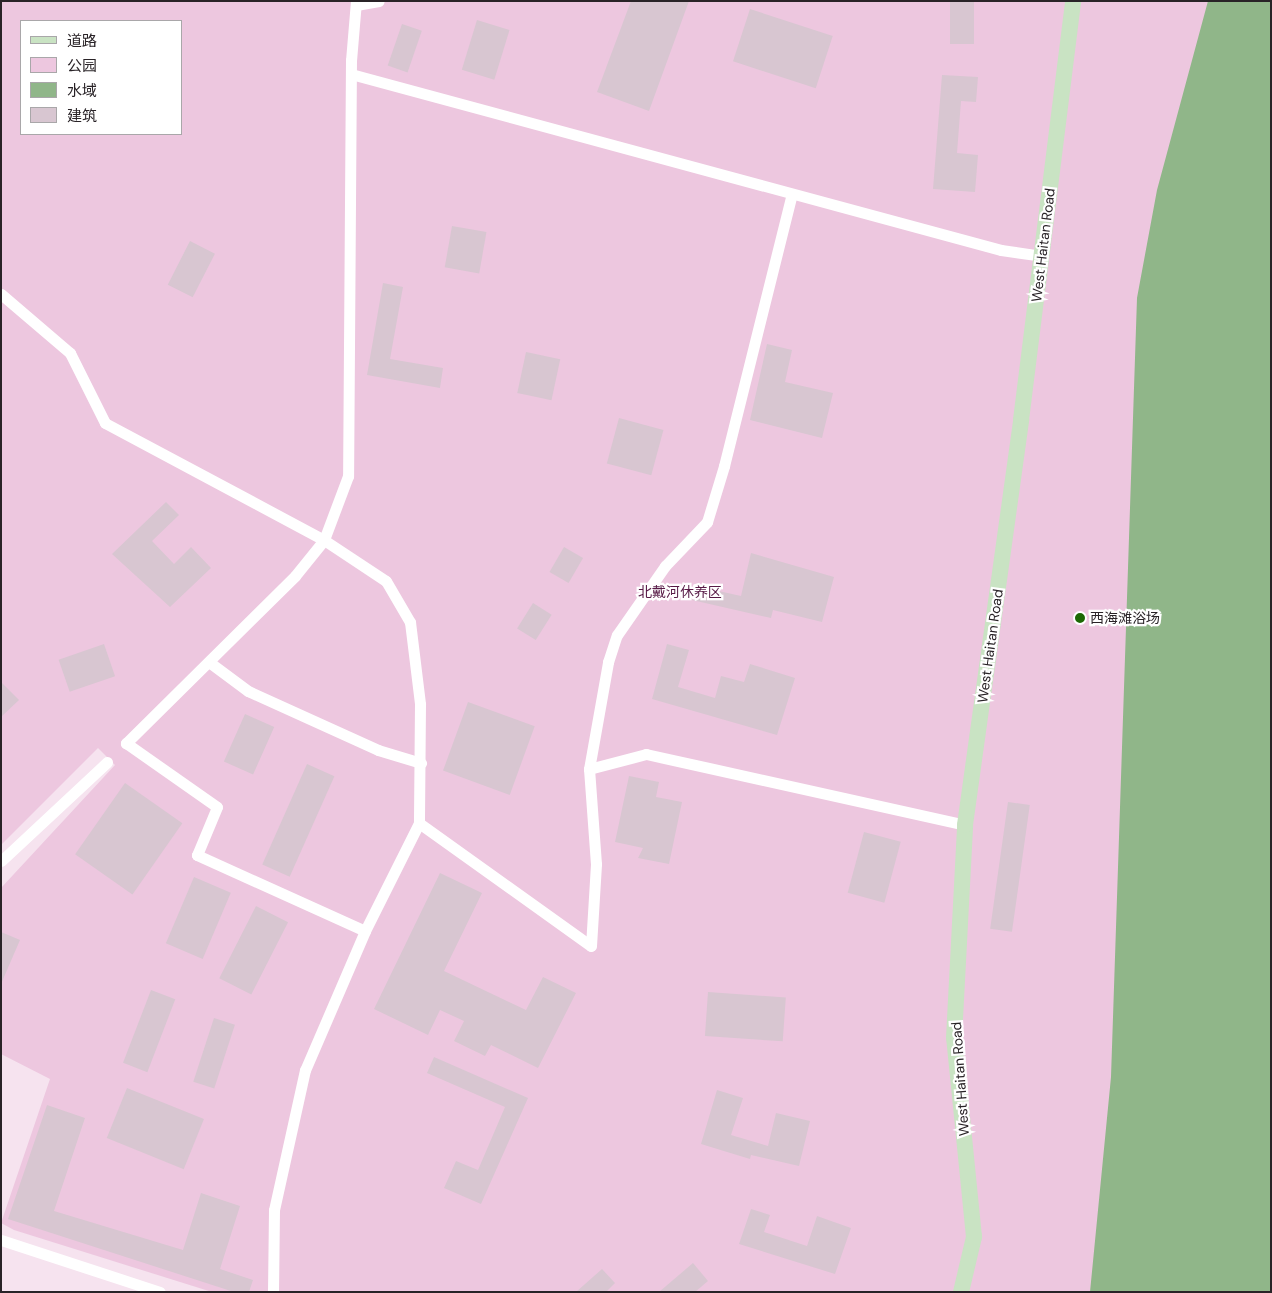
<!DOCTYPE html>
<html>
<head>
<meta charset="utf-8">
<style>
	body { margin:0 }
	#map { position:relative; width:1272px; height:1293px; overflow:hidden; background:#f6e3ef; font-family:"DM Sans","Noto Sans SC",sans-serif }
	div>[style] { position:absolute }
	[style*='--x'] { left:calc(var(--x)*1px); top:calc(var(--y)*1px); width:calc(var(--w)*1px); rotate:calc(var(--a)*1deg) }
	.green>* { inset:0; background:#edc7df }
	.water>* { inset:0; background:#90b689 }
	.building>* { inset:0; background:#d8c6d1; transform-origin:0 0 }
	.minor>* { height:11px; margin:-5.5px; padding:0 5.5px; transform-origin:5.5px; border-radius:5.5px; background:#fff }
	.secondary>* { height:16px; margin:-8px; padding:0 8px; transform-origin:8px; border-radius:8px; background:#c9e3c3 }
	.dots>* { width:14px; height:14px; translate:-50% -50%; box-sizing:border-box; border:2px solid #fff; border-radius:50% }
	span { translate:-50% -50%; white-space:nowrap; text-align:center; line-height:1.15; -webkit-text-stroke:4.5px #fff; paint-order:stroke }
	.street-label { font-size:14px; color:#292327 }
	.park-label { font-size:14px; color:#571a46 }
	.poi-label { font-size:14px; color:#292327 }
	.left { translate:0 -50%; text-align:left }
	.frame { position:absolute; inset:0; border:2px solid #292327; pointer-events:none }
	.legend { position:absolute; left:20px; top:20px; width:162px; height:115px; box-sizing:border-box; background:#fff; border:1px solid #a9a7a9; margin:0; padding:6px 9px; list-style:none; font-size:15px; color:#292327 }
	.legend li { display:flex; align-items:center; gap:10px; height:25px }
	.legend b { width:25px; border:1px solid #a9a7a9 }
</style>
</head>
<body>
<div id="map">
	<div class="green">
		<i style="clip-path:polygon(evenodd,1px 1px,1271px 1px,1271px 1292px,212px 1292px,14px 1230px,1px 1223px,50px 1079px,1px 1054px,1px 888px,115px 765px,98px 748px,1px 845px,1px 1px,21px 21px,181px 21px,181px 134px,21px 134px,21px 21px)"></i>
	</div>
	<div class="water">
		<i style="clip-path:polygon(1208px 1px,1271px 1px,1271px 1292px,1090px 1292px,1111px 1077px,1137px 298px,1157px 190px)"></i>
	</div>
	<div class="building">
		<i style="clip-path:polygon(631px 1px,689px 1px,649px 111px,597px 92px)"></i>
		<i style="left:950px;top:1px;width:24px;height:43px"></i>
		<i style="left:750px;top:9px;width:87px;height:55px;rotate:18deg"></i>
		<i style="left:477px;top:20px;width:34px;height:52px;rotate:17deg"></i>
		<i style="left:402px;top:24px;width:21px;height:44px;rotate:19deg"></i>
		<i style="clip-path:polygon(942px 75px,978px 77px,976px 102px,961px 101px,957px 153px,978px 155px,975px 192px,933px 189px)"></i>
		<i style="left:452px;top:226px;width:35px;height:42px;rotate:10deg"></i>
		<i style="left:190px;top:241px;width:28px;height:49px;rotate:27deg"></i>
		<i style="clip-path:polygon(383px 283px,403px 287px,390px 359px,443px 368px,440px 388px,367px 375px)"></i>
		<i style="clip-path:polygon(767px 344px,792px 350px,785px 382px,833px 393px,822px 438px,750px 420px)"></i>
		<i style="left:526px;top:352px;width:35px;height:42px;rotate:12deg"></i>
		<i style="left:619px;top:418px;width:46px;height:47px;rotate:15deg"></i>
		<i style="clip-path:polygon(166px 502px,179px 515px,152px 541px,174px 564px,191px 547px,211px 568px,170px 607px,112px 554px)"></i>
		<i style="left:564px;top:547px;width:22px;height:29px;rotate:30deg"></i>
		<i style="clip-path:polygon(751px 553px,834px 577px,822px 622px,773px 610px,771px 618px,692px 600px,696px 586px,741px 596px)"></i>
		<i style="left:533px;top:603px;width:22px;height:30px;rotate:32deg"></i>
		<i style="left:104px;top:644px;width:34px;height:48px;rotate:71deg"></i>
		<i style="clip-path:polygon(667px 644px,689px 650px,678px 687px,715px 698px,721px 676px,744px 682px,750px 664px,795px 678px,777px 735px,652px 699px)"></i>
		<i style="clip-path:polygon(1px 682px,19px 700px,1px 717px)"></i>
		<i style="left:468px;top:702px;width:71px;height:73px;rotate:20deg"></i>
		<i style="left:245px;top:714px;width:32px;height:52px;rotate:24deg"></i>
		<i style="left:307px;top:764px;width:30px;height:110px;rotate:24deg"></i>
		<i style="clip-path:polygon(629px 776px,659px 782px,656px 797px,682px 802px,669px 864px,638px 858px,643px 848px,615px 842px)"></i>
		<i style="left:125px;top:783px;width:70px;height:87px;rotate:35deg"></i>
		<i style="left:1008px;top:802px;width:22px;height:128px;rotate:8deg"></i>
		<i style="left:864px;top:832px;width:38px;height:63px;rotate:15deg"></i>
		<i style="clip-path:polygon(440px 873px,482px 893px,444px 971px,526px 1010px,543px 977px,576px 993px,538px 1068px,491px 1045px,485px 1056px,454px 1041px,464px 1021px,440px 1010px,428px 1035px,374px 1009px)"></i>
		<i style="left:194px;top:877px;width:40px;height:72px;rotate:23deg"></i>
		<i style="left:256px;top:906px;width:36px;height:81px;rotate:27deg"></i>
		<i style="clip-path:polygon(1px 932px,20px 940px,1px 984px)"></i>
		<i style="left:151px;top:990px;width:26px;height:78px;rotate:21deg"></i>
		<i style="left:708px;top:992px;width:78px;height:44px;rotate:4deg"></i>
		<i style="left:214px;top:1018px;width:22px;height:67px;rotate:18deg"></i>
		<i style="clip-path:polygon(434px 1057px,528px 1098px,481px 1204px,444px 1188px,456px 1161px,478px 1170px,505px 1107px,427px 1073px)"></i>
		<i style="left:127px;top:1088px;width:83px;height:54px;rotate:22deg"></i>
		<i style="clip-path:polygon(717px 1090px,743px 1098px,731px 1135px,768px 1146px,776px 1113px,810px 1121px,799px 1166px,751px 1155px,750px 1159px,701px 1144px)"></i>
		<i style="clip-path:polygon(47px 1105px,85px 1118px,54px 1211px,183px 1250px,201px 1193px,240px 1206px,220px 1269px,253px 1280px,249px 1292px,234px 1292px,8px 1219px)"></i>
		<i style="clip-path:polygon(751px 1209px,770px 1215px,764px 1232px,807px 1246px,817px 1216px,851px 1228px,835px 1274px,739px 1244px)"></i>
		<i style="clip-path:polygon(693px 1263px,708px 1281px,695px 1292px,659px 1292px)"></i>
		<i style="clip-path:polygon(602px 1269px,615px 1283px,606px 1292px,576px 1292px)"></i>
	</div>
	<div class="minor">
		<i style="--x:356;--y:1;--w:59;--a:94.8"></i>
		<i style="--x:351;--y:60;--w:416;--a:90.4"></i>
		<i style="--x:348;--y:476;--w:68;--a:110.6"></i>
		<i style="--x:324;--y:540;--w:46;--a:128.9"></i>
		<i style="--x:295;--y:576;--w:238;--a:135.3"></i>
		<i style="--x:126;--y:743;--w:111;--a:35.1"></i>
		<i style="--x:217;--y:807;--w:52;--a:112.6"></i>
		<i style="--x:197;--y:855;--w:184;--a:24.3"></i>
		<i style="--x:356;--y:5;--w:23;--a:-10"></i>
		<i style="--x:351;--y:74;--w:673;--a:15.15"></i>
		<i style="--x:1001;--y:250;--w:41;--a:8.3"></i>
		<i style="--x:1;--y:294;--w:91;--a:40.5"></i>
		<i style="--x:70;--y:353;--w:78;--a:63.4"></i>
		<i style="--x:105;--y:423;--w:248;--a:28.1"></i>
		<i style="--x:324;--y:540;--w:74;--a:33.5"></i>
		<i style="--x:386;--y:581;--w:48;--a:59.7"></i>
		<i style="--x:410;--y:622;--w:83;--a:83"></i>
		<i style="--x:420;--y:704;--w:119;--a:90.5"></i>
		<i style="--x:419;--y:823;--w:121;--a:116.6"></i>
		<i style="--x:365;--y:931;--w:151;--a:113.3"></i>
		<i style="--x:305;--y:1070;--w:143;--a:102.5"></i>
		<i style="--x:274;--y:1210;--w:82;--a:90.7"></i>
		<i style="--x:209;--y:662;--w:49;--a:36.6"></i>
		<i style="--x:248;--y:691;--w:143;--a:24.4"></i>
		<i style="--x:378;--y:750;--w:45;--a:16.8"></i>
		<i style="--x:589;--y:769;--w:59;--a:-14.7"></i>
		<i style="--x:646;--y:754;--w:327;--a:12.5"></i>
		<i style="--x:419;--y:823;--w:211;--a:35.6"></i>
		<i style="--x:591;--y:946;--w:82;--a:-86.5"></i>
		<i style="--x:596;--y:864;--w:95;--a:-94.2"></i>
		<i style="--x:589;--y:769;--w:109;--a:-79.9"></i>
		<i style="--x:608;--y:662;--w:28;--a:-72"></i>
		<i style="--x:617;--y:635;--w:84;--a:-55.2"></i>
		<i style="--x:665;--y:566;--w:61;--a:-46.3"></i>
		<i style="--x:707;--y:522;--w:59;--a:-73.1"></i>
		<i style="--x:724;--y:466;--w:280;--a:-76"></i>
		<i style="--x:1;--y:861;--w:145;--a:-43"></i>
		<i style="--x:1;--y:1240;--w:167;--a:18.1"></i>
	</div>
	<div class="secondary">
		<i style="--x:961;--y:1292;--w:57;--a:-76.7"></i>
		<i style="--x:974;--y:1237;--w:200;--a:-95.7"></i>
		<i style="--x:954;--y:1038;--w:213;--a:-87"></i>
		<i style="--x:965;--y:825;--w:409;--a:-82.1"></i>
		<i style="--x:1021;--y:420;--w:422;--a:-82.9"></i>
	</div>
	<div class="dots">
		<i style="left:1080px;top:618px;background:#1c6804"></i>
	</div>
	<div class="street-label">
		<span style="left:1043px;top:245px;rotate:-83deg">West Haitan Road</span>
		<span style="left:990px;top:646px;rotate:-82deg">West Haitan Road</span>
		<span style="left:960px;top:1079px;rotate:-94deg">West Haitan Road</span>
	</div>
	<div class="park-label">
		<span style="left:680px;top:592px">北戴河休养区</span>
	</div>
	<div class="poi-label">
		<span class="left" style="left:1090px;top:618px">西海滩浴场</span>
	</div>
	<div class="frame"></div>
	<ul class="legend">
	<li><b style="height:6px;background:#c9e3c3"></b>道路</li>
	<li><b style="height:14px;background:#edc7df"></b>公园</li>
	<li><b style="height:14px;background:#90b689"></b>水域</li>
	<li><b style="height:14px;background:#d8c6d1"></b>建筑</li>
	</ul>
</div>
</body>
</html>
